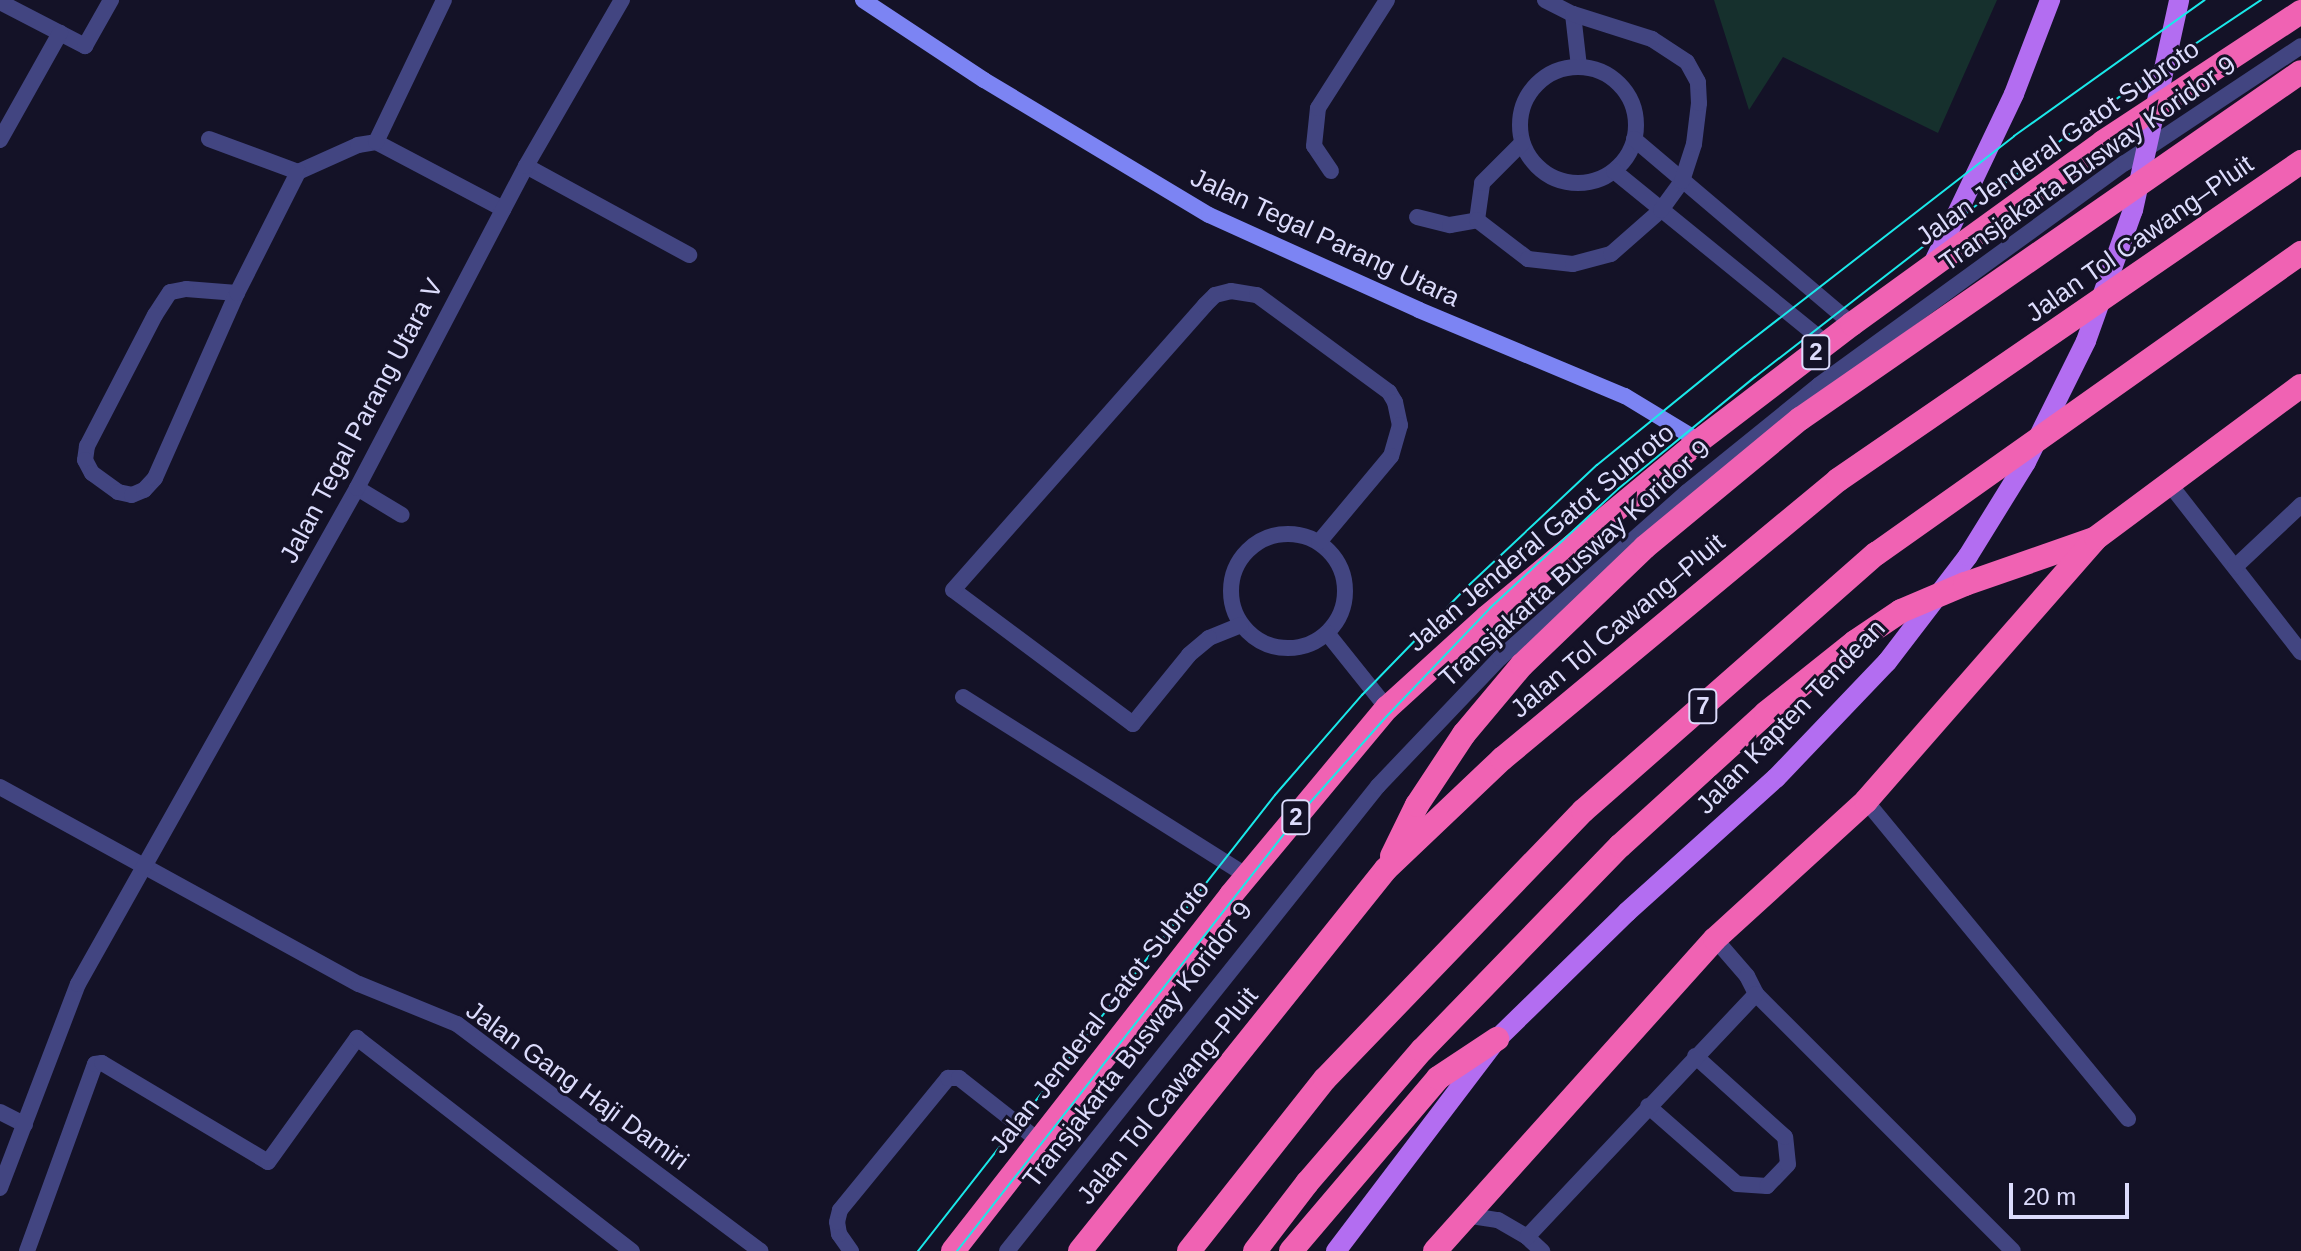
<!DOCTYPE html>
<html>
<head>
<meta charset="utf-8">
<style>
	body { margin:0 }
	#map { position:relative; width:2301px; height:1251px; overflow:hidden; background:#141227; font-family:Helvetica,sans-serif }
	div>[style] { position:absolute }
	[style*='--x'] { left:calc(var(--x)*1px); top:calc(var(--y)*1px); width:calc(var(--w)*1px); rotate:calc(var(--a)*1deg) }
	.green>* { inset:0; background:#16302d }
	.lane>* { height:16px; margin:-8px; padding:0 8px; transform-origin:8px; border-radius:8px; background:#424581 }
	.lane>.ring { margin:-8px; padding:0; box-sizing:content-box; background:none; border:16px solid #424581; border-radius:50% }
	.street>* { height:16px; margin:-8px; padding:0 8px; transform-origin:8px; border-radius:8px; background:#424581 }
	.secondary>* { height:16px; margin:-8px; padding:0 8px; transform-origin:8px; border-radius:8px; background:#7c84f3 }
	.primary>* { height:20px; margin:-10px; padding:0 10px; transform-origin:10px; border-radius:10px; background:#b36df1 }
	.highway>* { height:24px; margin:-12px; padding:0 12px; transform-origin:12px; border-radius:12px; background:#f062b3 }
	.tram>* { height:2px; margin:-1px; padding:0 1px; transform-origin:1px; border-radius:1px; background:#1ae8e9 }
	span { translate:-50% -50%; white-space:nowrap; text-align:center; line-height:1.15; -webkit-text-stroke:6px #141227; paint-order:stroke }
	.shield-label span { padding:2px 6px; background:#141227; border:2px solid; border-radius:6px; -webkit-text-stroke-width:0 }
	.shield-label { font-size:24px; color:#dcdcfc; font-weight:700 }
	.street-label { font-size:26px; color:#dcdcfc }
	.scale { position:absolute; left:2009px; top:1183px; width:120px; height:36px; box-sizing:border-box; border:4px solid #dcdcfc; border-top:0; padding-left:10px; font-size:24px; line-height:28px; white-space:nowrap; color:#dcdcfc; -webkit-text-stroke:6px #141227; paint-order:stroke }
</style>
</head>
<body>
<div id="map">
	<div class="green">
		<i style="clip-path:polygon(1714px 0,1997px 0,1938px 133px,1783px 57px,1749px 110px)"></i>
	</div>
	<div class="lane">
		<i style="--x:1545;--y:0;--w:31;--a:27"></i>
		<i style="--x:1573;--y:14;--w:53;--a:83.5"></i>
		<i class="ring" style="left:1520px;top:67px;width:100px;height:100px"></i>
		<i style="--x:1634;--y:139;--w:286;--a:40.3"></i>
		<i style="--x:526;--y:166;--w:186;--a:28.6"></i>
		<i style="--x:1331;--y:171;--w:30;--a:-124"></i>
		<i style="--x:1314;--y:146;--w:38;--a:-84"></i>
		<i style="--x:1318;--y:108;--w:128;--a:-57.4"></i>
		<i style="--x:1614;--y:171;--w:274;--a:39.1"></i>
		<i style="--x:1417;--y:217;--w:34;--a:14"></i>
		<i style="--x:1450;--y:225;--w:27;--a:-10"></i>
		<i style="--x:1477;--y:220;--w:37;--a:-82"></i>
		<i style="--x:1482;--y:183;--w:57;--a:-45"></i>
		<i style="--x:1477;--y:220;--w:64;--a:37.4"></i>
		<i style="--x:1528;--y:259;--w:45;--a:6.3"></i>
		<i style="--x:1573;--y:264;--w:39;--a:-15"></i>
		<i style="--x:1611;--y:254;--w:67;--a:-41.3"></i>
		<i style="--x:1661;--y:210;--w:36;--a:-54"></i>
		<i style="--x:1682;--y:181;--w:39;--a:-72"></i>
		<i style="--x:1694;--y:144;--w:41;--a:-83"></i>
		<i style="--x:1699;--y:103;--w:21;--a:-93"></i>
		<i style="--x:1698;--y:82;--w:23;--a:-119"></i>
		<i style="--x:1687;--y:62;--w:42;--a:-146.7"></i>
		<i style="--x:1652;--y:39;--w:83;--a:-162.4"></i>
		<i style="--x:2168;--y:482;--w:216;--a:52"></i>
		<i class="ring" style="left:1231px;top:534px;width:98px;height:98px"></i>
		<i style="--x:2235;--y:567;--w:91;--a:-43.2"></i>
		<i style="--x:1241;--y:625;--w:35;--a:158"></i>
		<i style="--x:1209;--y:638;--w:26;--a:140"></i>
		<i style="--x:1189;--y:655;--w:89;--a:129.1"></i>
		<i style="--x:1133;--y:724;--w:224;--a:-143.3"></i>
		<i style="--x:953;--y:590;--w:380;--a:-48.5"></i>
		<i style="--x:1205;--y:305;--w:14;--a:-45"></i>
		<i style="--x:1215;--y:295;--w:16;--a:-14"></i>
		<i style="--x:1231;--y:291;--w:26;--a:9"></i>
		<i style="--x:1257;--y:295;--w:164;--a:36.3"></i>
		<i style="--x:1389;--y:392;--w:12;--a:59"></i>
		<i style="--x:1395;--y:402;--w:24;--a:78"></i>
		<i style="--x:1400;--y:425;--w:32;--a:106"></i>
		<i style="--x:1391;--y:456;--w:112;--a:129.9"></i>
		<i style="--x:1327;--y:633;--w:96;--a:51.3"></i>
		<i style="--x:963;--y:697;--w:336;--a:32.2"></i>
		<i style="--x:1866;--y:801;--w:412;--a:50.5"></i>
		<i style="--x:1715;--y:939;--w:49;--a:49.1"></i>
		<i style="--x:1747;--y:976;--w:20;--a:63"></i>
		<i style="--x:1756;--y:994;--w:363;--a:45"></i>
		<i style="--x:1648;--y:1106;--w:118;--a:41.2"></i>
		<i style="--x:1737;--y:1184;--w:30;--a:4"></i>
		<i style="--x:1767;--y:1186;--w:30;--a:-46"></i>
		<i style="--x:1788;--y:1164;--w:27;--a:-96"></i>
		<i style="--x:1785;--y:1137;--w:121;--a:-138"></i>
		<i style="--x:1465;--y:1215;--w:33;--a:9"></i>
		<i style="--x:1498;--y:1220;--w:34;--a:30"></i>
		<i style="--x:1527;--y:1237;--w:21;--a:43"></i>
		<i style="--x:1527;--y:1237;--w:334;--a:-46.7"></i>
		<i style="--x:27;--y:1251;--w:199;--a:-70"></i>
		<i style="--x:95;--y:1064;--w:7;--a:-8"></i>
		<i style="--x:102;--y:1063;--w:193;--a:30.8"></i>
		<i style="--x:268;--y:1162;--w:153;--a:-54.3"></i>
		<i style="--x:357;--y:1038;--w:348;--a:37.8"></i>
		<i style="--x:851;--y:1251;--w:21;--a:-125"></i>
		<i style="--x:839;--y:1234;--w:12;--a:-99"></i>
		<i style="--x:837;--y:1222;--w:12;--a:-76"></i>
		<i style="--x:840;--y:1210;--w:171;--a:-50.7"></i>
		<i style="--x:948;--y:1078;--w:11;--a:0"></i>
		<i style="--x:959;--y:1078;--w:102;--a:38.2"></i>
		<i style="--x:1007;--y:1251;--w:595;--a:-51.42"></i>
		<i style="--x:1378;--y:786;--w:177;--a:-46.4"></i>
		<i style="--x:1500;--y:658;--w:250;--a:-41.6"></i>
		<i style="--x:1687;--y:492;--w:170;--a:-39"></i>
		<i style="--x:1819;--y:385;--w:378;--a:-36"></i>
		<i style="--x:2125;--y:163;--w:211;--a:-33.6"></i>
	</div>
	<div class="street">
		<i style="--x:0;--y:2;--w:96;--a:27.4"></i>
		<i style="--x:85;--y:46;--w:53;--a:-60.5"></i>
		<i style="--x:209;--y:139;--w:95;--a:20.3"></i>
		<i style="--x:298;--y:172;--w:66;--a:-24.2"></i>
		<i style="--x:358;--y:145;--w:18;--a:-9"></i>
		<i style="--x:376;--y:142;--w:144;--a:27.8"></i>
		<i style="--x:0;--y:140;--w:123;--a:-60.7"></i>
		<i style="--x:376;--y:142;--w:157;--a:-64.4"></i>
		<i style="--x:237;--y:293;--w:51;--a:-175.5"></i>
		<i style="--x:186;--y:289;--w:16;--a:169"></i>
		<i style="--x:170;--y:292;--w:27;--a:123"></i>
		<i style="--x:155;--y:315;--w:148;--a:117.4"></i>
		<i style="--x:87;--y:446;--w:14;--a:98"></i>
		<i style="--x:85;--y:460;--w:15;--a:62"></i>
		<i style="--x:92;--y:473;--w:32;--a:36"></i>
		<i style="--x:118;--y:492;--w:14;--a:12"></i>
		<i style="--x:132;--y:495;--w:13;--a:-23"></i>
		<i style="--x:144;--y:490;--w:16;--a:-47"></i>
		<i style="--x:155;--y:478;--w:202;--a:-66.1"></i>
		<i style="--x:237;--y:293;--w:136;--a:-63.2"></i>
		<i style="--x:357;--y:488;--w:52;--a:31"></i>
		<i style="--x:0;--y:787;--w:409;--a:28.8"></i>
		<i style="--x:359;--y:984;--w:106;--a:22.2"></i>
		<i style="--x:457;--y:1024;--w:379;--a:36.8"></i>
		<i style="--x:0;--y:1112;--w:28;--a:27"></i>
		<i style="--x:0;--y:1188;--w:218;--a:-69.1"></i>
		<i style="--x:78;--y:984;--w:569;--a:-60.64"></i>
		<i style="--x:357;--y:488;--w:364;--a:-62.3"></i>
		<i style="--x:526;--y:166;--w:192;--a:-60"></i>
	</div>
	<div class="secondary">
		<i style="--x:863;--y:0;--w:145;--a:33.5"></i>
		<i style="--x:984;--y:80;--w:262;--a:31"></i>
		<i style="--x:1209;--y:215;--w:230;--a:24.3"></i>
		<i style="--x:1419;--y:310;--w:223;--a:22.7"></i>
		<i style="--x:1625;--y:396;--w:87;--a:31.3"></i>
	</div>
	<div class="primary">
		<i style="--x:1933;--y:264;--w:188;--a:-64.5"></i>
		<i style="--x:2014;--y:94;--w:101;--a:-69"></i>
		<i style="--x:1336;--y:1251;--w:266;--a:-52.8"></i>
		<i style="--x:1497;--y:1039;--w:182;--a:-44.3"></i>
		<i style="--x:1627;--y:912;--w:200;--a:-42"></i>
		<i style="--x:1776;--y:778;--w:161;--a:-46.3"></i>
		<i style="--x:1887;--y:662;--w:133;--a:-52.6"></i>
		<i style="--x:1968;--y:556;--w:110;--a:-58.3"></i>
		<i style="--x:2026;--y:462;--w:135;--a:-63.6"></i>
		<i style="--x:2086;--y:341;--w:139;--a:-70.3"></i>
		<i style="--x:2133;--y:210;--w:215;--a:-77.6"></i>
	</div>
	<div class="highway">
		<i style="--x:1392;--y:856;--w:57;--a:-63.9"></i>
		<i style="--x:1417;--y:805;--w:85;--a:-56.5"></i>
		<i style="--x:1464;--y:734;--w:90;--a:-50"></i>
		<i style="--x:1522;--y:665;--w:170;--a:-43.8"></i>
		<i style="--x:1645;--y:547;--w:201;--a:-39.6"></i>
		<i style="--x:1800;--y:419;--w:609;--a:-34.71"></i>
		<i style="--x:953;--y:1251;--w:452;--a:-52"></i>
		<i style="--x:1231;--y:895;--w:244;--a:-50.2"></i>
		<i style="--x:1387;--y:708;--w:135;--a:-42.3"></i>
		<i style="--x:1487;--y:617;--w:276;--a:-39.7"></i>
		<i style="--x:1699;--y:441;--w:193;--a:-37.4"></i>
		<i style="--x:1852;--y:324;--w:310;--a:-35.9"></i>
		<i style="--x:2103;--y:142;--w:237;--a:-33.3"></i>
		<i style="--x:1080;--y:1251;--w:489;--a:-51.3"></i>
		<i style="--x:1386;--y:869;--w:160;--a:-43.5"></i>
		<i style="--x:1502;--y:759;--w:437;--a:-39.7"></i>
		<i style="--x:1838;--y:480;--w:562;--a:-34.48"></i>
		<i style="--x:1189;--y:1251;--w:219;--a:-51.7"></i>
		<i style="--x:1325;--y:1079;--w:372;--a:-46.1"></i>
		<i style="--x:1583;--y:811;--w:390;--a:-41.3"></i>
		<i style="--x:1876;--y:554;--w:521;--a:-35.31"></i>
		<i style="--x:1255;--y:1251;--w:86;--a:-52.6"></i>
		<i style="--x:1307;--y:1183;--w:176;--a:-49.2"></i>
		<i style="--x:1422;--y:1050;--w:284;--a:-45.9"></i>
		<i style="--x:1620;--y:846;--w:197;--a:-42.3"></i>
		<i style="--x:1766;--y:713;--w:114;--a:-38.6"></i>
		<i style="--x:1855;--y:642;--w:55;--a:-34"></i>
		<i style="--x:1901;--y:611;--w:69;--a:-22.9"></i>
		<i style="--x:1965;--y:584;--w:137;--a:-19.2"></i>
		<i style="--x:1291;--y:1251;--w:227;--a:-49.6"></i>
		<i style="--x:1438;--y:1078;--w:71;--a:-33.5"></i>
		<i style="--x:1435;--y:1251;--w:419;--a:-48.1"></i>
		<i style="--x:1715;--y:939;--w:205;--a:-42.4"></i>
		<i style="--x:1866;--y:801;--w:349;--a:-48.8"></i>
		<i style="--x:2096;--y:538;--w:255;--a:-36.6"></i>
	</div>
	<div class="tram">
		<i style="--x:918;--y:1251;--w:579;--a:-51.94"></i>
		<i style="--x:1275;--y:795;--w:133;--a:-49"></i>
		<i style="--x:1362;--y:695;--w:152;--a:-45.8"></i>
		<i style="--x:1468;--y:586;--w:177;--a:-43.2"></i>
		<i style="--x:1597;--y:465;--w:179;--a:-39.1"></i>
		<i style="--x:1736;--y:352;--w:352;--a:-37.8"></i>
		<i style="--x:2014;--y:136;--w:234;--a:-35.5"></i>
		<i style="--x:957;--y:1251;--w:554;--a:-51.89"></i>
		<i style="--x:1299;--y:815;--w:131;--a:-48.4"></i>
		<i style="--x:1386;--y:717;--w:151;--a:-46.3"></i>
		<i style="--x:1490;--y:608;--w:175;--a:-42.9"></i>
		<i style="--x:1618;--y:489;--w:177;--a:-39.3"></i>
		<i style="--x:1755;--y:377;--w:352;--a:-37.8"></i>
		<i style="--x:2033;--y:161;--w:149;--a:-36.6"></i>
		<i style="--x:2153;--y:72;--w:130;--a:-33.7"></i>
	</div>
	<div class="shield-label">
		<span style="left:1816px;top:352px">2</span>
		<span style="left:1703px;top:706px">7</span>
		<span style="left:1296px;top:817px">2</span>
	</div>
	<div class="street-label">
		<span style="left:2058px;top:143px;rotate:-35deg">Jalan Jenderal Gatot Subroto</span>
		<span style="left:2088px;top:164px;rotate:-35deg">Transjakarta Busway Koridor 9</span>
		<span style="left:1325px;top:238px;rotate:25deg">Jalan Tegal Parang Utara</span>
		<span style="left:2140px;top:239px;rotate:-35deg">Jalan Tol Cawang–Pluit</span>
		<span style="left:362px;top:421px;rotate:-62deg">Jalan Tegal Parang Utara V</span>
		<span style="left:1541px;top:538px;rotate:-40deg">Jalan Jenderal Gatot Subroto</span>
		<span style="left:1575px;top:564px;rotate:-42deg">Transjakarta Busway Koridor 9</span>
		<span style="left:1618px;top:626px;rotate:-40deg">Jalan Tol Cawang–Pluit</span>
		<span style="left:1791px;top:717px;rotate:-46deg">Jalan Kapten Tendean</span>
		<span style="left:1100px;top:1017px;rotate:-52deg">Jalan Jenderal Gatot Subroto</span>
		<span style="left:1138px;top:1045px;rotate:-52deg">Transjakarta Busway Koridor 9</span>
		<span style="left:577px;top:1086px;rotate:36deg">Jalan Gang Haji Damiri</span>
		<span style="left:1168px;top:1096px;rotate:-51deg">Jalan Tol Cawang–Pluit</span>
	</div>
	<div class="scale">20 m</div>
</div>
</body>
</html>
